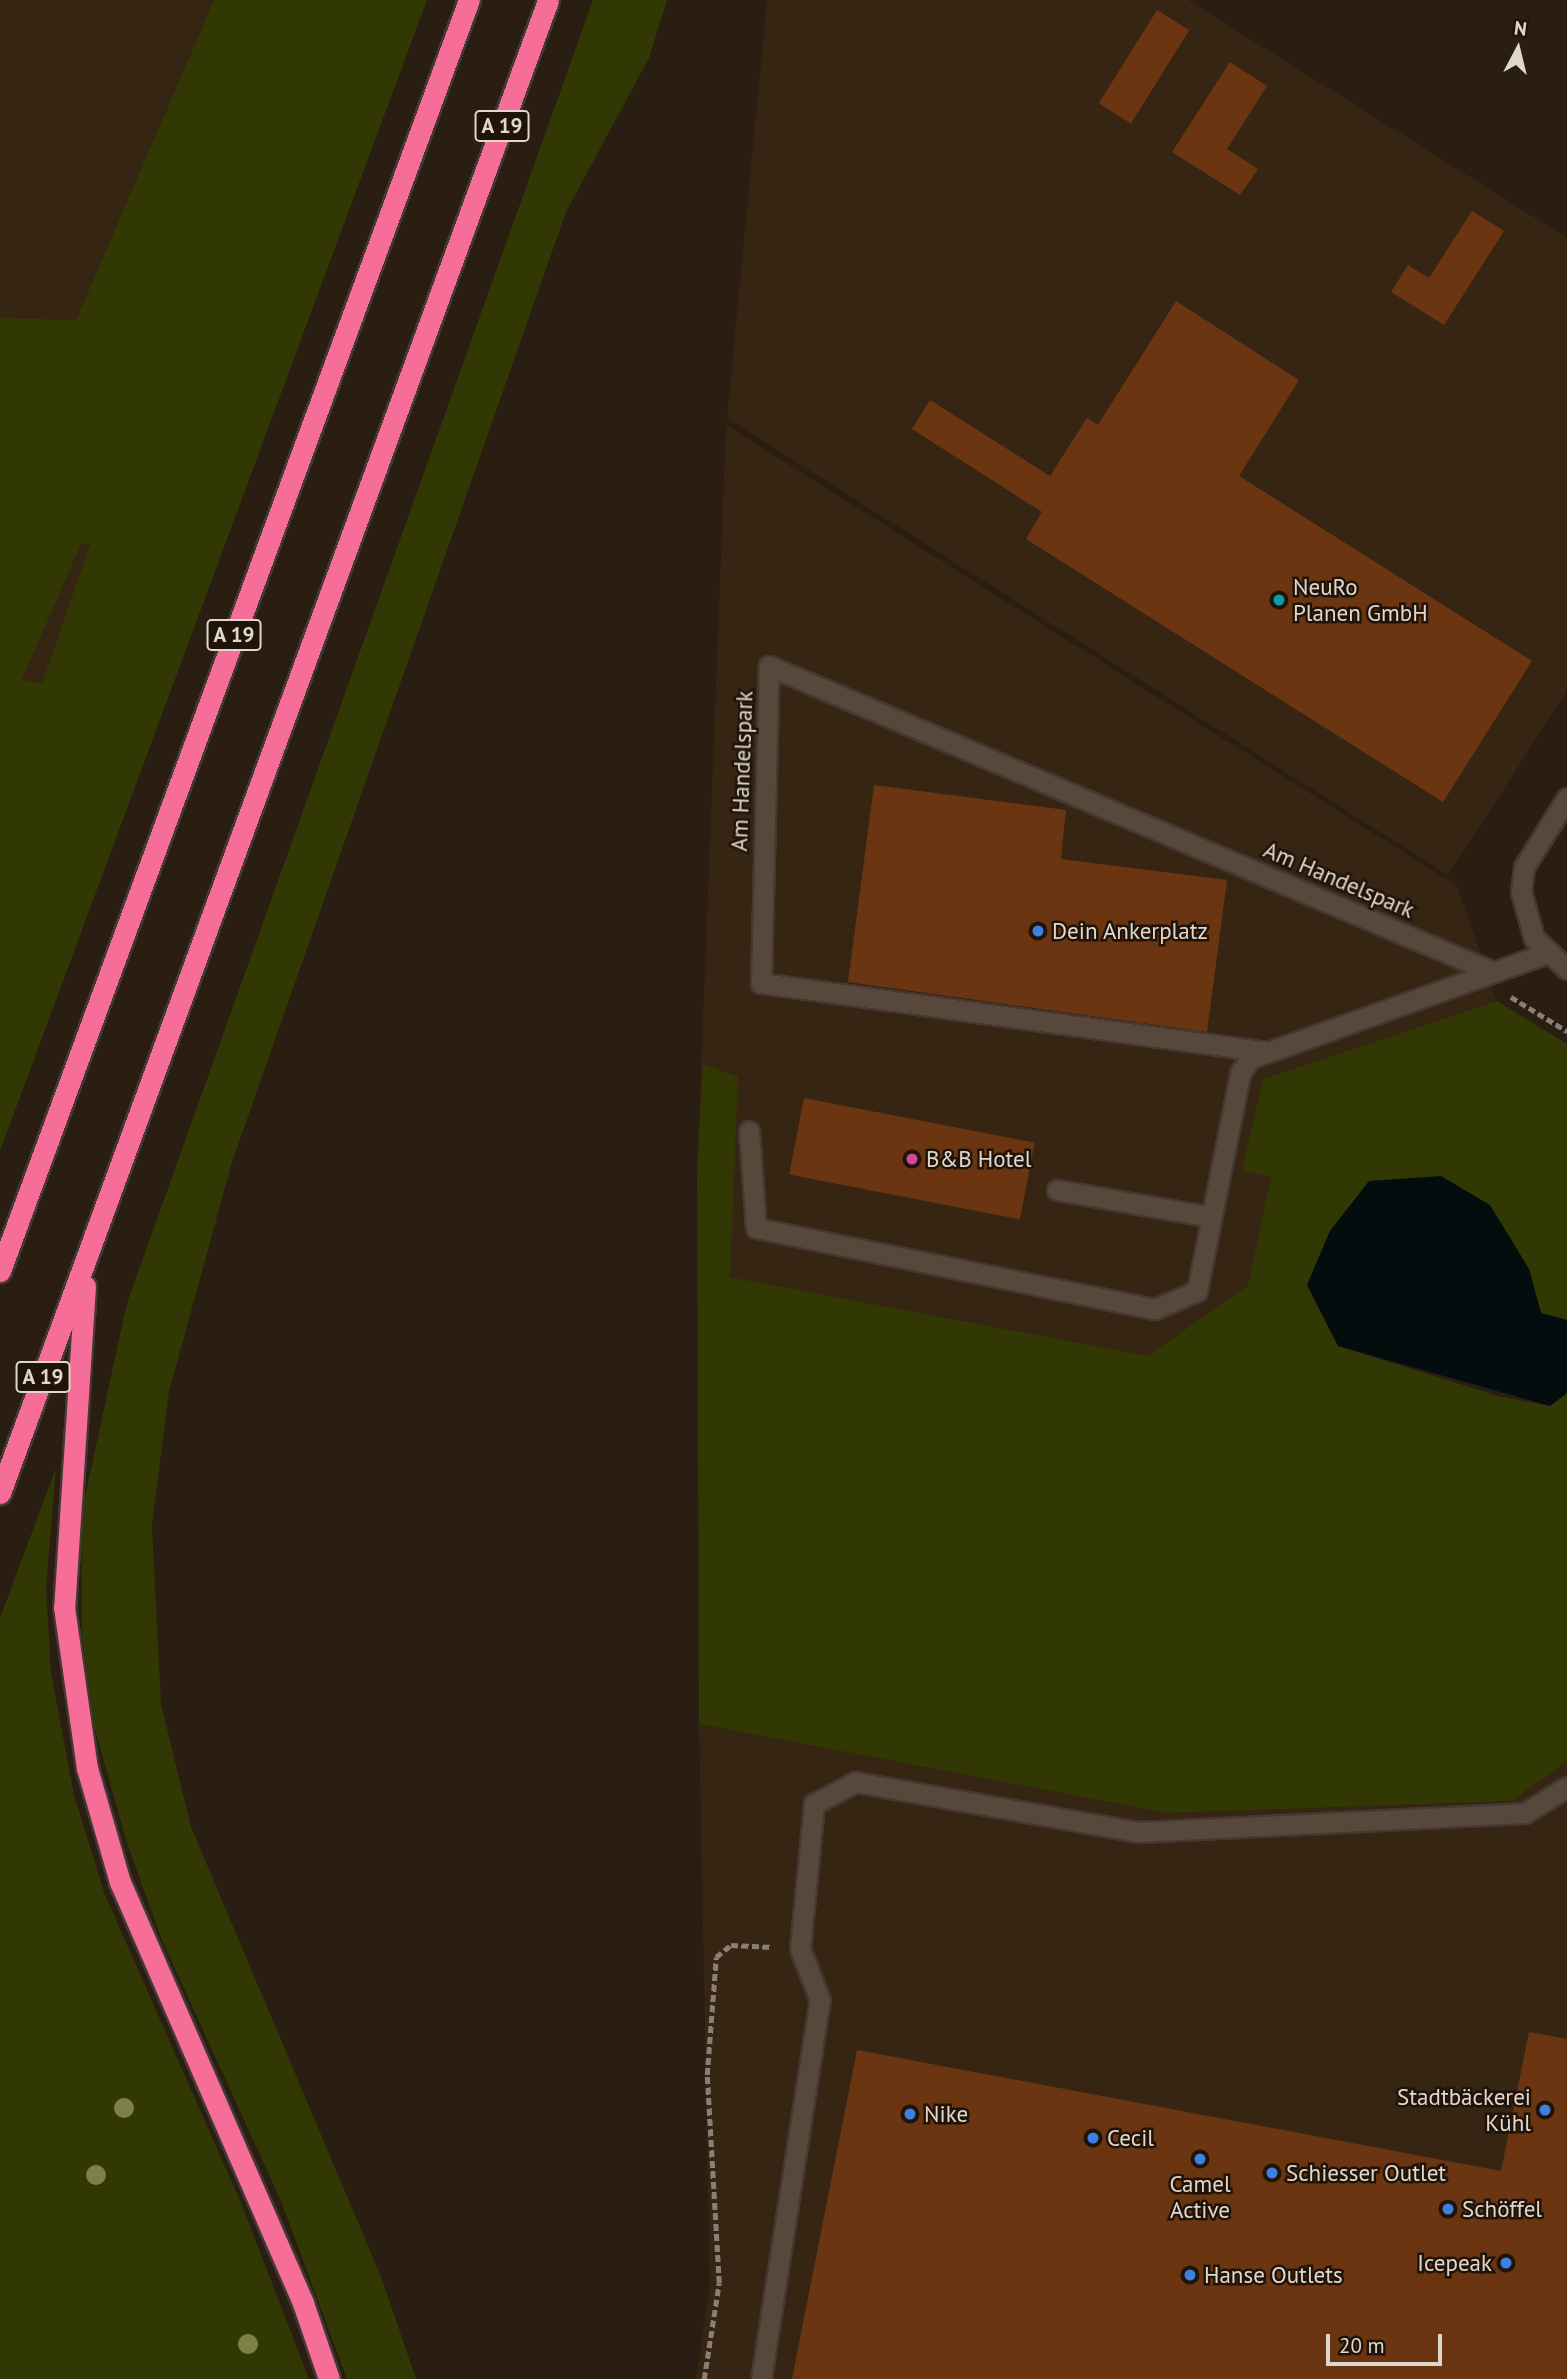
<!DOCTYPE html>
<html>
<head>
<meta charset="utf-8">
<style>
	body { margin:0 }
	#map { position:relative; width:1567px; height:2379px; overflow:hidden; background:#2a1d11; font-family:"PT Sans",sans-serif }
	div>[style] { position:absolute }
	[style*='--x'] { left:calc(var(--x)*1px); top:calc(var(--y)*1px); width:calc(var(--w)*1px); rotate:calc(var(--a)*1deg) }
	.built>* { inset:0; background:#372514 }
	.green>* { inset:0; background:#323803 }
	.water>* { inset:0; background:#030d0d }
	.building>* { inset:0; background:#6b3511; transform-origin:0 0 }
	.path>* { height:4.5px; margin-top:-2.25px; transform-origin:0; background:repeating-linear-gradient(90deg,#8a7f75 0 7px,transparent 0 10.5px) }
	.roads { filter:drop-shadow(2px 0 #433932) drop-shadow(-2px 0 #433932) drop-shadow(0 2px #433932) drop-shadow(0 -2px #433932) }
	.service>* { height:19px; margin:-9.5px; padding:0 9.5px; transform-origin:9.5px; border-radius:9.5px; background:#57483b }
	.minor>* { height:19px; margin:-9.5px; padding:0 9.5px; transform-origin:9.5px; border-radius:9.5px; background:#57483b }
	.motorway>* { height:21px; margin:-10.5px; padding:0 10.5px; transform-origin:10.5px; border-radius:10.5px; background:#f66e98 }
	.trees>* { width:20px; height:20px; margin:-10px; border-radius:50%; background:#7f8047 }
	.dots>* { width:19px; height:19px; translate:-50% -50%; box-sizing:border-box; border:4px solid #201408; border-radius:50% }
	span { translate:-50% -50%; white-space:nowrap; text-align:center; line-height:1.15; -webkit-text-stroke:5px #201408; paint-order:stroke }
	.shield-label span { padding:2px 5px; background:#201408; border:2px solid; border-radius:5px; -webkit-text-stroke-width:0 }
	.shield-label { font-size:21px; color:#e0d7cf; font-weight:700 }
	.poi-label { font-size:23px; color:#e0d7cf }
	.left { translate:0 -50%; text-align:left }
	.right { translate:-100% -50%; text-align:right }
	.street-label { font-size:23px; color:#e0d7cf }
	.north { position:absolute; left:1483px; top:14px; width:70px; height:70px; -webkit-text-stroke:5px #201408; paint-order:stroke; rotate:7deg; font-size:19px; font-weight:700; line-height:28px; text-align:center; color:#e0d7cf }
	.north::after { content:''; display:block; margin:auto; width:24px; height:32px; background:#e0d7cf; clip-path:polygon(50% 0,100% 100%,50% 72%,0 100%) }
	.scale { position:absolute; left:1326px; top:2334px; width:116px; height:32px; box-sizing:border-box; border:4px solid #e0d7cf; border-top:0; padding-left:9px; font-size:21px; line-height:24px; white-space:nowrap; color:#e0d7cf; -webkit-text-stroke:5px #201408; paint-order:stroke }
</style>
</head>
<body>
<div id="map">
	<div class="built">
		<i style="clip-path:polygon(0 0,214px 0,76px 320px,92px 543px,0 803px)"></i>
		<i style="clip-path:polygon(767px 0,1188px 0,1567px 238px,1567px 691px,1448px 875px,727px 418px)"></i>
		<i style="clip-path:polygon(726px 425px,1457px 886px,1497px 1001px,1263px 1079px,1243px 1170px,1271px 1176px,1248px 1285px,1148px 1356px,730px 1277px,697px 1175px)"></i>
		<i style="clip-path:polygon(699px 1724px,1167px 1813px,1512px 1801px,1567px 1761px,1567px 2379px,696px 2379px,710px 2286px)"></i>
	</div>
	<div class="green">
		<i style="clip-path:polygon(evenodd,214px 0,427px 0,0 1151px,0 318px,76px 320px,214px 0,91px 543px,42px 683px,21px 681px,81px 544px,91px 543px)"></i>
		<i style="clip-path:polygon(593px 0,667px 0,649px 58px,566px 212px,232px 1162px,169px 1392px,152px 1525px,161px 1704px,191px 1827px,382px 2279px,416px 2379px,347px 2379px,281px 2201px,162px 1940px,127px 1843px,94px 1726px,82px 1635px,81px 1515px,127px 1303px)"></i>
		<i style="clip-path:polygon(1497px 1001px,1567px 1044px,1567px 1320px,1541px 1313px,1529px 1269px,1338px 1346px,1498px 1396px,1550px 1406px,1567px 1393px,1567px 1761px,1512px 1801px,1167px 1813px,699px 1724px,697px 1175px,703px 1064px,738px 1077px,730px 1277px,1148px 1356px,1248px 1285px,1271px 1177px,1242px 1170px,1263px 1079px)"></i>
		<i style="clip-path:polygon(56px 1468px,46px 1587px,51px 1672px,74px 1795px,105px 1895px,242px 2205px,309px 2379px,0 2379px,0 1618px)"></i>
	</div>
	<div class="water">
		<i style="clip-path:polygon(1441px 1176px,1490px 1205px,1529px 1269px,1541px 1313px,1567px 1320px,1567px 1393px,1550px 1406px,1338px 1346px,1307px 1285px,1330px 1231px,1369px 1181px)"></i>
	</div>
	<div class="building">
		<i style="left:1157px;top:10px;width:38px;height:110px;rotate:32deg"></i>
		<i style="clip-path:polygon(1230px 62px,1267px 86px,1227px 149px,1258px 169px,1240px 195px,1172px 152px)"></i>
		<i style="clip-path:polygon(1472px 211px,1504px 231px,1444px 325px,1391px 292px,1408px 265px,1429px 278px)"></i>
		<i style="clip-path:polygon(1176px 301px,1299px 380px,1239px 476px,1532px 661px,1443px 802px,1026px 539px,1042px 512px,912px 429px,930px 400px,1050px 476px,1087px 418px,1098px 425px)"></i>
		<i style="clip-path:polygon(874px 785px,1066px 810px,1061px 859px,1227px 880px,1207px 1032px,848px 982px)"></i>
		<i style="left:804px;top:1098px;width:235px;height:78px;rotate:11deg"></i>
		<i style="clip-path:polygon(1529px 2032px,1567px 2039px,1567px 2379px,792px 2379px,857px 2050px,1501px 2171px)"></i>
	</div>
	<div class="path">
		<i style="--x:1511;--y:997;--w:66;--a:31.3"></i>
		<i style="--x:704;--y:2379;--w:97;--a:-81.1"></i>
		<i style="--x:719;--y:2283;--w:208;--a:-93.3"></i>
		<i style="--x:707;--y:2075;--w:118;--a:-85.6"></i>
		<i style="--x:716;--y:1957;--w:19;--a:-39"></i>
		<i style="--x:731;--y:1945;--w:42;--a:2.7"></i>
	</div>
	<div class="roads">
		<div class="service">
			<i style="--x:1268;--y:1052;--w:512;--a:-172.25"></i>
			<i style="--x:761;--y:983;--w:317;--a:-88.6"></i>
			<i style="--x:769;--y:666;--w:786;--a:22.91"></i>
			<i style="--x:749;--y:1131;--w:97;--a:85.9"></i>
			<i style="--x:756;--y:1228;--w:407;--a:11.5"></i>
			<i style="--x:1155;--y:1309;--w:46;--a:-23.2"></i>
			<i style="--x:1197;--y:1291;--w:222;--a:-78.8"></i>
			<i style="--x:1240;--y:1073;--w:19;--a:-54"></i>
			<i style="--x:1251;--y:1058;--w:314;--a:-19.5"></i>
			<i style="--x:1057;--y:1190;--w:156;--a:9.9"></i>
			<i style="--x:761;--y:2379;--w:384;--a:-81.2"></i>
			<i style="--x:820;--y:2000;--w:55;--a:-111.4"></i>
			<i style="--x:800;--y:1949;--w:146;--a:-84.5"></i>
			<i style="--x:814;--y:1804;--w:47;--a:-28.2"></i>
			<i style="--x:855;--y:1782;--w:287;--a:10"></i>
			<i style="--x:1138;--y:1832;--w:387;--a:-2.8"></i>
			<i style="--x:1525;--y:1813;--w:49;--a:-31.8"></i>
		</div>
		<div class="minor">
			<i style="--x:1567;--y:798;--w:81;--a:121.9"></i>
			<i style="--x:1524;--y:867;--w:25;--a:97"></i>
			<i style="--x:1521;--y:892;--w:48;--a:74.2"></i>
			<i style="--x:1534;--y:938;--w:45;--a:43.2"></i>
		</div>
		<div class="motorway">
			<i style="--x:0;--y:1271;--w:1355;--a:-69.75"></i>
			<i style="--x:85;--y:1286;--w:322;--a:93.7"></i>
			<i style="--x:64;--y:1607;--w:163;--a:81.9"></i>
			<i style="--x:87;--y:1768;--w:119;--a:73.9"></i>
			<i style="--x:120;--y:1882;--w:459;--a:66.5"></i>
			<i style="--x:303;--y:2303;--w:80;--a:71.1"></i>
			<i style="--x:0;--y:1493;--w:1590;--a:-69.84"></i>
		</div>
	</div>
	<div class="trees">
		<i style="left:124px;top:2108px"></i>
		<i style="left:96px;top:2175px"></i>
		<i style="left:248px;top:2344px"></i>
	</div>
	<div class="dots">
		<i style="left:1279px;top:600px;background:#0f9aa8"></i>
		<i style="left:1038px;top:931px;background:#3f7fe0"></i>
		<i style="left:912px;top:1159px;background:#d1479c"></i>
		<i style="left:1545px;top:2110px;background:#3f7fe0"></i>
		<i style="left:910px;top:2114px;background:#3f7fe0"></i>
		<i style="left:1093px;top:2138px;background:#3f7fe0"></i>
		<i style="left:1200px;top:2159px;background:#3f7fe0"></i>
		<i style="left:1272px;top:2173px;background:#3f7fe0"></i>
		<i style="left:1448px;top:2209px;background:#3f7fe0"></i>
		<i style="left:1506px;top:2263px;background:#3f7fe0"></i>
		<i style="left:1190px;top:2275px;background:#3f7fe0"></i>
	</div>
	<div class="shield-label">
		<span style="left:502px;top:126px">A 19</span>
		<span style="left:234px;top:635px">A 19</span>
		<span style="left:43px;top:1377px">A 19</span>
	</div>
	<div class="poi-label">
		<span class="left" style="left:1293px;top:600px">NeuRo<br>Planen GmbH</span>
		<span class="left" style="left:1052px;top:931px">Dein Ankerplatz</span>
		<span class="left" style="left:926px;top:1159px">B&amp;B Hotel</span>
		<span class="right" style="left:1531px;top:2110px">Stadtbäckerei<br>Kühl</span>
		<span class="left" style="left:924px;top:2114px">Nike</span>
		<span class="left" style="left:1107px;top:2138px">Cecil</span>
		<span class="left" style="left:1286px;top:2173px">Schiesser Outlet</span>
		<span style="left:1200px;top:2197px">Camel<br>Active</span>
		<span class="left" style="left:1462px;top:2209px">Schöffel</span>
		<span class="right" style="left:1492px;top:2263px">Icepeak</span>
		<span class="left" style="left:1204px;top:2275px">Hanse Outlets</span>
	</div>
	<div class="street-label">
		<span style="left:742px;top:771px;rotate:-88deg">Am Handelspark</span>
		<span style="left:1339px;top:880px;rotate:23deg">Am Handelspark</span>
	</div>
	<div class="north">N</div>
	<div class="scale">20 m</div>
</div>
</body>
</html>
